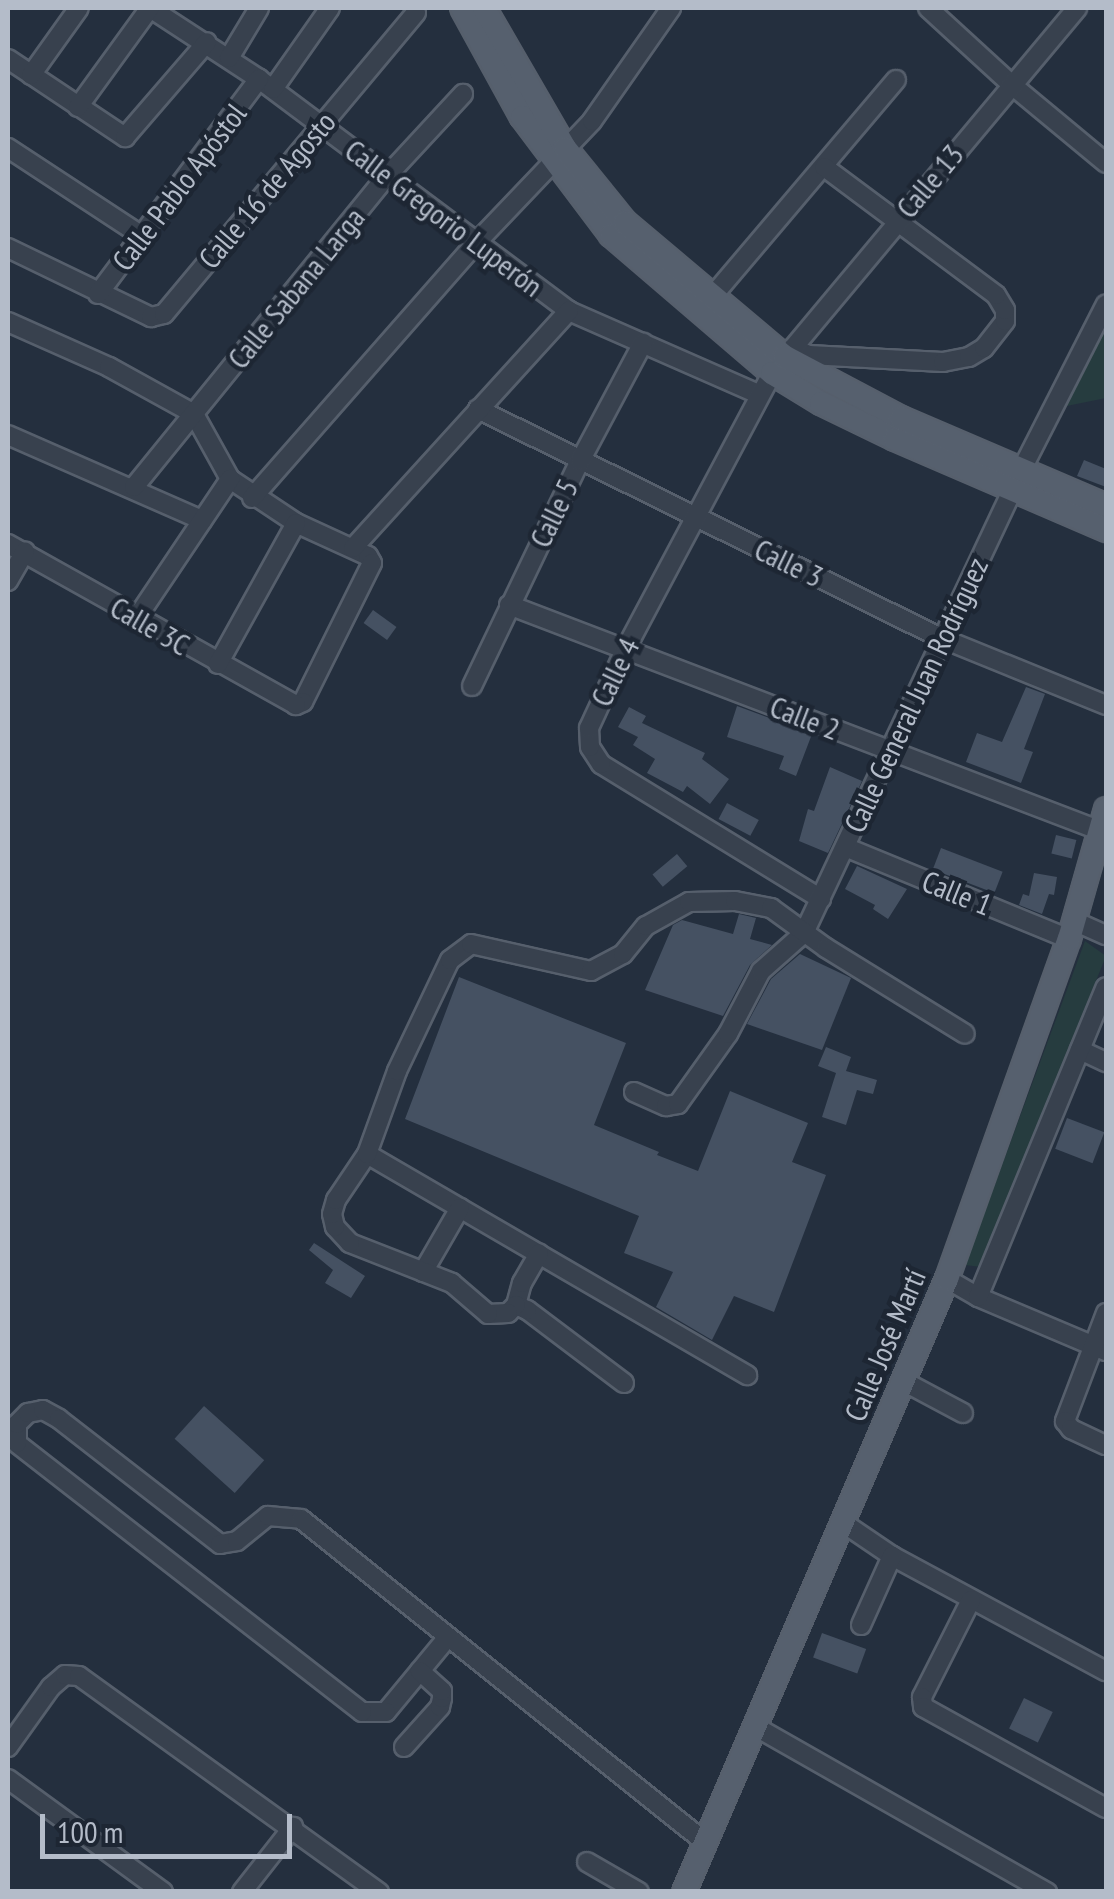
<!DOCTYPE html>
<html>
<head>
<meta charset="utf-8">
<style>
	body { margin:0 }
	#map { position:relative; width:1114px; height:1899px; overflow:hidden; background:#242f3e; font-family:"PT Sans Narrow",sans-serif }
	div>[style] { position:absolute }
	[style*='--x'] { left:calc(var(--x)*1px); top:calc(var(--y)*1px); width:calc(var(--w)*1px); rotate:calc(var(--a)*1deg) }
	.green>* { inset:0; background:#263c3f }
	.building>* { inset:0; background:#455162; transform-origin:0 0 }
	.roads { filter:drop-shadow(2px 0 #565f6c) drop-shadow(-2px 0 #565f6c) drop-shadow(0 2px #565f6c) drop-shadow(0 -2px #565f6c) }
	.minor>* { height:18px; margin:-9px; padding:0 9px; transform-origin:9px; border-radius:9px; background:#38414e }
	.major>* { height:22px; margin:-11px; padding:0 11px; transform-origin:11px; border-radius:11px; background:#56606e }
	span { translate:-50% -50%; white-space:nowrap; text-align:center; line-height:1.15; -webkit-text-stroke:9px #1d2633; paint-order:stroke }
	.street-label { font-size:30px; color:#b4bcc9 }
	.frame { position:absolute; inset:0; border:10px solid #b4bcc9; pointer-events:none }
	.scale { position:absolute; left:40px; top:1814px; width:252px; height:45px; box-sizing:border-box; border:5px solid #b4bcc9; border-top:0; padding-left:12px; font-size:30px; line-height:35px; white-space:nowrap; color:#b4bcc9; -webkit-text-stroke:8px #1d2633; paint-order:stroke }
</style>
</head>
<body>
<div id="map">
	<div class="green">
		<i style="clip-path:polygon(1106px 322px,1106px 398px,1057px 408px)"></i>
		<i style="clip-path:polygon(1085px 941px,1106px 956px,981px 1267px,965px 1265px)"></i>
	</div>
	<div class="building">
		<i style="clip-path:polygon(1084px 460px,1106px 469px,1106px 487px,1077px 476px)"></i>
		<i style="left:373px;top:610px;width:29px;height:16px;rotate:36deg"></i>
		<i style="clip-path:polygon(1026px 687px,1045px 694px,1024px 749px,1033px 752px,1021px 783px,966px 762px,977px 733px,1002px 742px)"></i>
		<i style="clip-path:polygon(737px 706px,812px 734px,796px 776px,779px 769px,784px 756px,727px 737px)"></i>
		<i style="clip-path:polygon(629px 707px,646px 716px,642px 723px,705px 753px,702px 759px,729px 779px,710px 804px,687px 786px,683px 792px,647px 773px,655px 759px,633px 745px,638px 737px,618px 727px)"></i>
		<i style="clip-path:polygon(830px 767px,862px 781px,828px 853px,799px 841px,808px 809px,814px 811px)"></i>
		<i style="left:727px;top:803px;width:36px;height:18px;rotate:28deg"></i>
		<i style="left:1056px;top:835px;width:21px;height:19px;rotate:14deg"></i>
		<i style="left:941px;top:848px;width:66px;height:23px;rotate:21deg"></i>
		<i style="left:677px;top:854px;width:16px;height:32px;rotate:50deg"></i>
		<i style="clip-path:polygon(857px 866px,907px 889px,888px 919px,873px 909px,875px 905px,845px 889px)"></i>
		<i style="clip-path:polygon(1034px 873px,1057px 877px,1054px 895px,1049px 894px,1042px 914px,1019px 905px,1023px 894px,1029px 896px)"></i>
		<i style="clip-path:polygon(739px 914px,756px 918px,750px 939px,772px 945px,750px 965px,723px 1016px,645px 990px,673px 925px,682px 920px,733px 934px)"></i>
		<i style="clip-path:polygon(800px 954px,851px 978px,822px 1050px,747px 1024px,771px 979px)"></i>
		<i style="clip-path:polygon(459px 977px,626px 1043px,594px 1125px,659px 1152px,657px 1155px,698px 1171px,730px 1091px,808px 1123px,792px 1162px,826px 1175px,774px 1312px,734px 1296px,712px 1340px,656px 1307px,673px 1272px,624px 1253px,639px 1216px,405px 1119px)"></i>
		<i style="clip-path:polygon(826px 1047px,851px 1057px,846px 1071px,877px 1080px,873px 1094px,857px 1090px,846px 1125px,822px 1117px,836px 1073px,818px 1066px)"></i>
		<i style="left:1067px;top:1118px;width:40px;height:33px;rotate:21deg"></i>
		<i style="clip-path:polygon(314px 1243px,365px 1276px,351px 1298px,325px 1283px,333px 1270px,309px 1250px)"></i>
		<i style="left:204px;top:1406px;width:81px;height:44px;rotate:42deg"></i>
		<i style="left:822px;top:1633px;width:47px;height:26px;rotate:20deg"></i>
		<i style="left:1024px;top:1698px;width:32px;height:34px;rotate:26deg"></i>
	</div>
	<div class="roads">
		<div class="minor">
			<i style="--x:150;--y:8;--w:130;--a:33.1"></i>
			<i style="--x:259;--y:79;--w:387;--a:36.8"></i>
			<i style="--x:569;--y:311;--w:206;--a:23.7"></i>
			<i style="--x:928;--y:8;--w:114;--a:42.5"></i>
			<i style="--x:1012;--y:85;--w:122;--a:39.7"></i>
			<i style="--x:229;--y:58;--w:58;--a:-59"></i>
			<i style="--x:8;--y:59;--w:141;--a:33.7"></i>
			<i style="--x:125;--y:137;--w:125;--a:-49.2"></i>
			<i style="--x:31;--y:75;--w:82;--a:-54.4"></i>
			<i style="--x:273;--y:89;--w:99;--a:-54.9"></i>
			<i style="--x:78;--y:107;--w:122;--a:-54"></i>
			<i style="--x:8;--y:148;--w:160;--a:33.3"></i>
			<i style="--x:8;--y:248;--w:159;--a:25.8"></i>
			<i style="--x:151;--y:317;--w:13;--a:-13"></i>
			<i style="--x:164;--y:314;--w:393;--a:-50.1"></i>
			<i style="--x:98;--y:294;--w:269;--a:-53.2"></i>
			<i style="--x:711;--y:298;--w:286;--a:-49.7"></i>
			<i style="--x:8;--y:322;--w:111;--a:24"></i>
			<i style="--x:109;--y:367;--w:97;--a:28.9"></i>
			<i style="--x:194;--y:414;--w:74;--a:61"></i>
			<i style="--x:230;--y:479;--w:79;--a:33.7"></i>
			<i style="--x:296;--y:523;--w:79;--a:24.6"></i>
			<i style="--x:368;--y:556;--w:8;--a:60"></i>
			<i style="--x:372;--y:563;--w:155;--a:116.4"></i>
			<i style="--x:303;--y:702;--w:8;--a:157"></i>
			<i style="--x:296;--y:705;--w:330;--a:-150.8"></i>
			<i style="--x:793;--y:348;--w:17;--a:24"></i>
			<i style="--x:809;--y:355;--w:134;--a:3"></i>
			<i style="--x:943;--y:362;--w:26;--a:-11"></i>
			<i style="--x:969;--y:357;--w:17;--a:-31"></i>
			<i style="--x:984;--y:348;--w:34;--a:-52"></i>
			<i style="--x:1005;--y:321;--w:11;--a:-90"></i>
			<i style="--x:1005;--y:310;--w:17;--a:-121"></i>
			<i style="--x:996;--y:295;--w:214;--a:-143.3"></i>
			<i style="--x:478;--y:409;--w:517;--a:26.32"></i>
			<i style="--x:941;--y:638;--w:178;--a:22.1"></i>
			<i style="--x:8;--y:435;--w:212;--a:23.7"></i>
			<i style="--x:1021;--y:471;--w:187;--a:-63"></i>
			<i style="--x:134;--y:487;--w:401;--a:-50.9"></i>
			<i style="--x:387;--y:176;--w:112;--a:-47.2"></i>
			<i style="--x:252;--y:498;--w:339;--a:-48.7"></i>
			<i style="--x:476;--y:243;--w:168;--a:-46.4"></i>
			<i style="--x:592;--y:121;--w:138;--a:-55"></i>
			<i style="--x:353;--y:548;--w:321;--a:-47.7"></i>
			<i style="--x:8;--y:581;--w:34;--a:-60"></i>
			<i style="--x:509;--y:605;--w:634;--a:20.89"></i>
			<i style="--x:136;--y:619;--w:169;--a:-56.1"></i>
			<i style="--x:218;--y:664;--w:161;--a:-61"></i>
			<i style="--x:472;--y:686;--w:250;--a:-64.4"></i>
			<i style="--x:580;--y:461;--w:134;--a:-61.9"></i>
			<i style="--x:845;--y:847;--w:242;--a:22.3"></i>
			<i style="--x:821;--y:899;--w:258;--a:-148.5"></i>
			<i style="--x:601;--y:764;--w:20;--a:-123"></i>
			<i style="--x:590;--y:747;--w:19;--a:-93"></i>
			<i style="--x:589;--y:728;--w:86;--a:-65.2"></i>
			<i style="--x:625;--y:650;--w:314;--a:-62"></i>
			<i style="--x:772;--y:373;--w:476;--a:-50.1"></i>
			<i style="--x:1074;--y:921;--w:35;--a:24"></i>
			<i style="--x:1080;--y:1050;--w:29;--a:25"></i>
			<i style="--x:634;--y:1092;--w:35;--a:24"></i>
			<i style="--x:666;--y:1106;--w:12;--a:-9"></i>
			<i style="--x:678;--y:1104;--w:86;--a:-54.5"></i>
			<i style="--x:728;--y:1034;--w:71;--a:-62.4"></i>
			<i style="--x:761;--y:971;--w:57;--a:-41.5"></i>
			<i style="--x:804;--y:933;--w:488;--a:-64.8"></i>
			<i style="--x:367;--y:1154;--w:440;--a:30.2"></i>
			<i style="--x:423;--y:1272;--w:74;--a:-60"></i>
			<i style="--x:947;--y:1279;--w:36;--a:30"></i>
			<i style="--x:978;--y:1297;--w:139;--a:22.9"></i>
			<i style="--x:978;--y:1297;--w:335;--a:-67.6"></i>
			<i style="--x:516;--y:1305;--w:23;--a:-75"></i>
			<i style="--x:522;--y:1283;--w:34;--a:-60"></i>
			<i style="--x:1106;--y:1313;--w:116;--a:110.8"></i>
			<i style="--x:1065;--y:1421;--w:10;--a:53"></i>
			<i style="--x:1071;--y:1429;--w:38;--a:25"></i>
			<i style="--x:903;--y:1381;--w:68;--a:28.1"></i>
			<i style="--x:624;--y:1383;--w:121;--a:-143"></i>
			<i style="--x:527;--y:1310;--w:12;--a:-156"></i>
			<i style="--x:516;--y:1305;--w:11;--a:135"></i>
			<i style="--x:508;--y:1313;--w:20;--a:177"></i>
			<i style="--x:488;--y:1314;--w:48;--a:-139.3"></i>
			<i style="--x:452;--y:1283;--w:110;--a:-158.6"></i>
			<i style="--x:350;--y:1243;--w:22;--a:-133"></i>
			<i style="--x:335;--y:1227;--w:13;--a:-103"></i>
			<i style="--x:332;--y:1214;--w:15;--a:-74"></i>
			<i style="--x:336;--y:1200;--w:55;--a:-56"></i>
			<i style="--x:367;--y:1154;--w:88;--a:-70.1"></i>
			<i style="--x:397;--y:1071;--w:123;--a:-64.5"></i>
			<i style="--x:450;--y:960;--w:26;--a:-37"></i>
			<i style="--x:471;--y:944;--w:123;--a:12.7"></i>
			<i style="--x:591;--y:971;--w:36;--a:-28"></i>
			<i style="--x:623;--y:954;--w:36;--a:-51"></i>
			<i style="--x:646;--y:926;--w:49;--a:-29.2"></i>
			<i style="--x:689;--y:902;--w:46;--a:-1.2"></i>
			<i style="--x:735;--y:901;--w:37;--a:11"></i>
			<i style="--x:771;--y:908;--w:68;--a:36"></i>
			<i style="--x:826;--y:948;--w:163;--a:31.7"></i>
			<i style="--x:842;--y:1522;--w:60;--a:34.2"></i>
			<i style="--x:892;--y:1556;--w:243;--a:28.3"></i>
			<i style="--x:971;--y:1600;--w:109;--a:116.8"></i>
			<i style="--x:922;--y:1697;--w:10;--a:84"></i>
			<i style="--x:923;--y:1707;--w:209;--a:28.9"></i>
			<i style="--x:861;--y:1625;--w:76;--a:-65.8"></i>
			<i style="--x:448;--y:1637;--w:97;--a:129.6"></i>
			<i style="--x:386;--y:1712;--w:24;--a:180"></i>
			<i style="--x:362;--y:1712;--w:437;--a:-142.1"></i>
			<i style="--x:17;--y:1443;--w:19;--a:-90"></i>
			<i style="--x:17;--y:1424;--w:16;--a:-45"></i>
			<i style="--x:28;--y:1413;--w:15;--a:-11"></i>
			<i style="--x:43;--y:1410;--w:18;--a:29"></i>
			<i style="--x:59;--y:1419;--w:204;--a:37.8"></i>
			<i style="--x:220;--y:1544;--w:17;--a:-10"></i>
			<i style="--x:237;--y:1541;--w:40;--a:-39"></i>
			<i style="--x:268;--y:1516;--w:33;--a:5"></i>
			<i style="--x:301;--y:1519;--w:517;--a:38.64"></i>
			<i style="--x:756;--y:1727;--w:335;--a:29.6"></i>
			<i style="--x:8;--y:1747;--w:74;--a:-54.4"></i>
			<i style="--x:51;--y:1687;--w:18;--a:-41"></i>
			<i style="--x:65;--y:1675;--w:14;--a:4"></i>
			<i style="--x:79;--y:1676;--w:370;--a:35.8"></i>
			<i style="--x:404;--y:1747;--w:54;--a:-48"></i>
			<i style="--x:440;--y:1707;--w:9;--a:-77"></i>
			<i style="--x:442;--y:1698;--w:7;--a:-90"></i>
			<i style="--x:442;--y:1691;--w:30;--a:-138"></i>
			<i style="--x:8;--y:1779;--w:192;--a:36.1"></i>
			<i style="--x:587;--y:1862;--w:60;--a:30"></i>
			<i style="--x:242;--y:1892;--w:83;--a:-51.9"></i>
		</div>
		<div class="major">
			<i style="--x:462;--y:8;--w:124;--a:61.2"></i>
			<i style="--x:522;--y:117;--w:148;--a:53"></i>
			<i style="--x:611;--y:235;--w:212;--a:40.6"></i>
			<i style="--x:772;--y:373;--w:57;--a:31.5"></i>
			<i style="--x:821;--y:403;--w:82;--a:25.9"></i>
			<i style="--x:895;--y:439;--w:230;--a:23.3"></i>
			<i style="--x:484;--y:8;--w:162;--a:59.9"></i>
			<i style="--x:565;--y:148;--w:95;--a:51"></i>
			<i style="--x:625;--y:222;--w:208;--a:40.1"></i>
			<i style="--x:784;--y:356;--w:132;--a:27.9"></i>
			<i style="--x:901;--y:418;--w:223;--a:23.2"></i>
			<i style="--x:684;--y:1892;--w:667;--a:-66.78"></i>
			<i style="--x:947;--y:1279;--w:361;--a:-70.3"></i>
			<i style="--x:1069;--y:939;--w:135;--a:-74.1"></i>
		</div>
	</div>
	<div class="street-label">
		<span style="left:930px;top:181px;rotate:-50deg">Calle 13</span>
		<span style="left:179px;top:187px;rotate:-53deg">Calle Pablo Apóstol</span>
		<span style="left:267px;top:190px;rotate:-50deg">Calle 16 de Agosto</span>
		<span style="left:444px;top:218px;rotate:37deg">Calle Gregorio Luperón</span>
		<span style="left:296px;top:288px;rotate:-51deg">Calle Sabana Larga</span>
		<span style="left:554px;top:513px;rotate:-64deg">Calle 5</span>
		<span style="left:789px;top:563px;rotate:26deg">Calle 3</span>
		<span style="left:150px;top:626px;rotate:30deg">Calle 3C</span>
		<span style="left:615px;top:672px;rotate:-64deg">Calle 4</span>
		<span style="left:916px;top:695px;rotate:-65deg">Calle General Juan Rodríguez</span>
		<span style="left:805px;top:718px;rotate:21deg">Calle 2</span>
		<span style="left:957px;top:893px;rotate:22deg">Calle 1</span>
		<span style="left:885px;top:1345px;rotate:-67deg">Calle José Martí</span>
	</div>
	<div class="frame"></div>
	<div class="scale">100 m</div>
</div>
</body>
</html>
